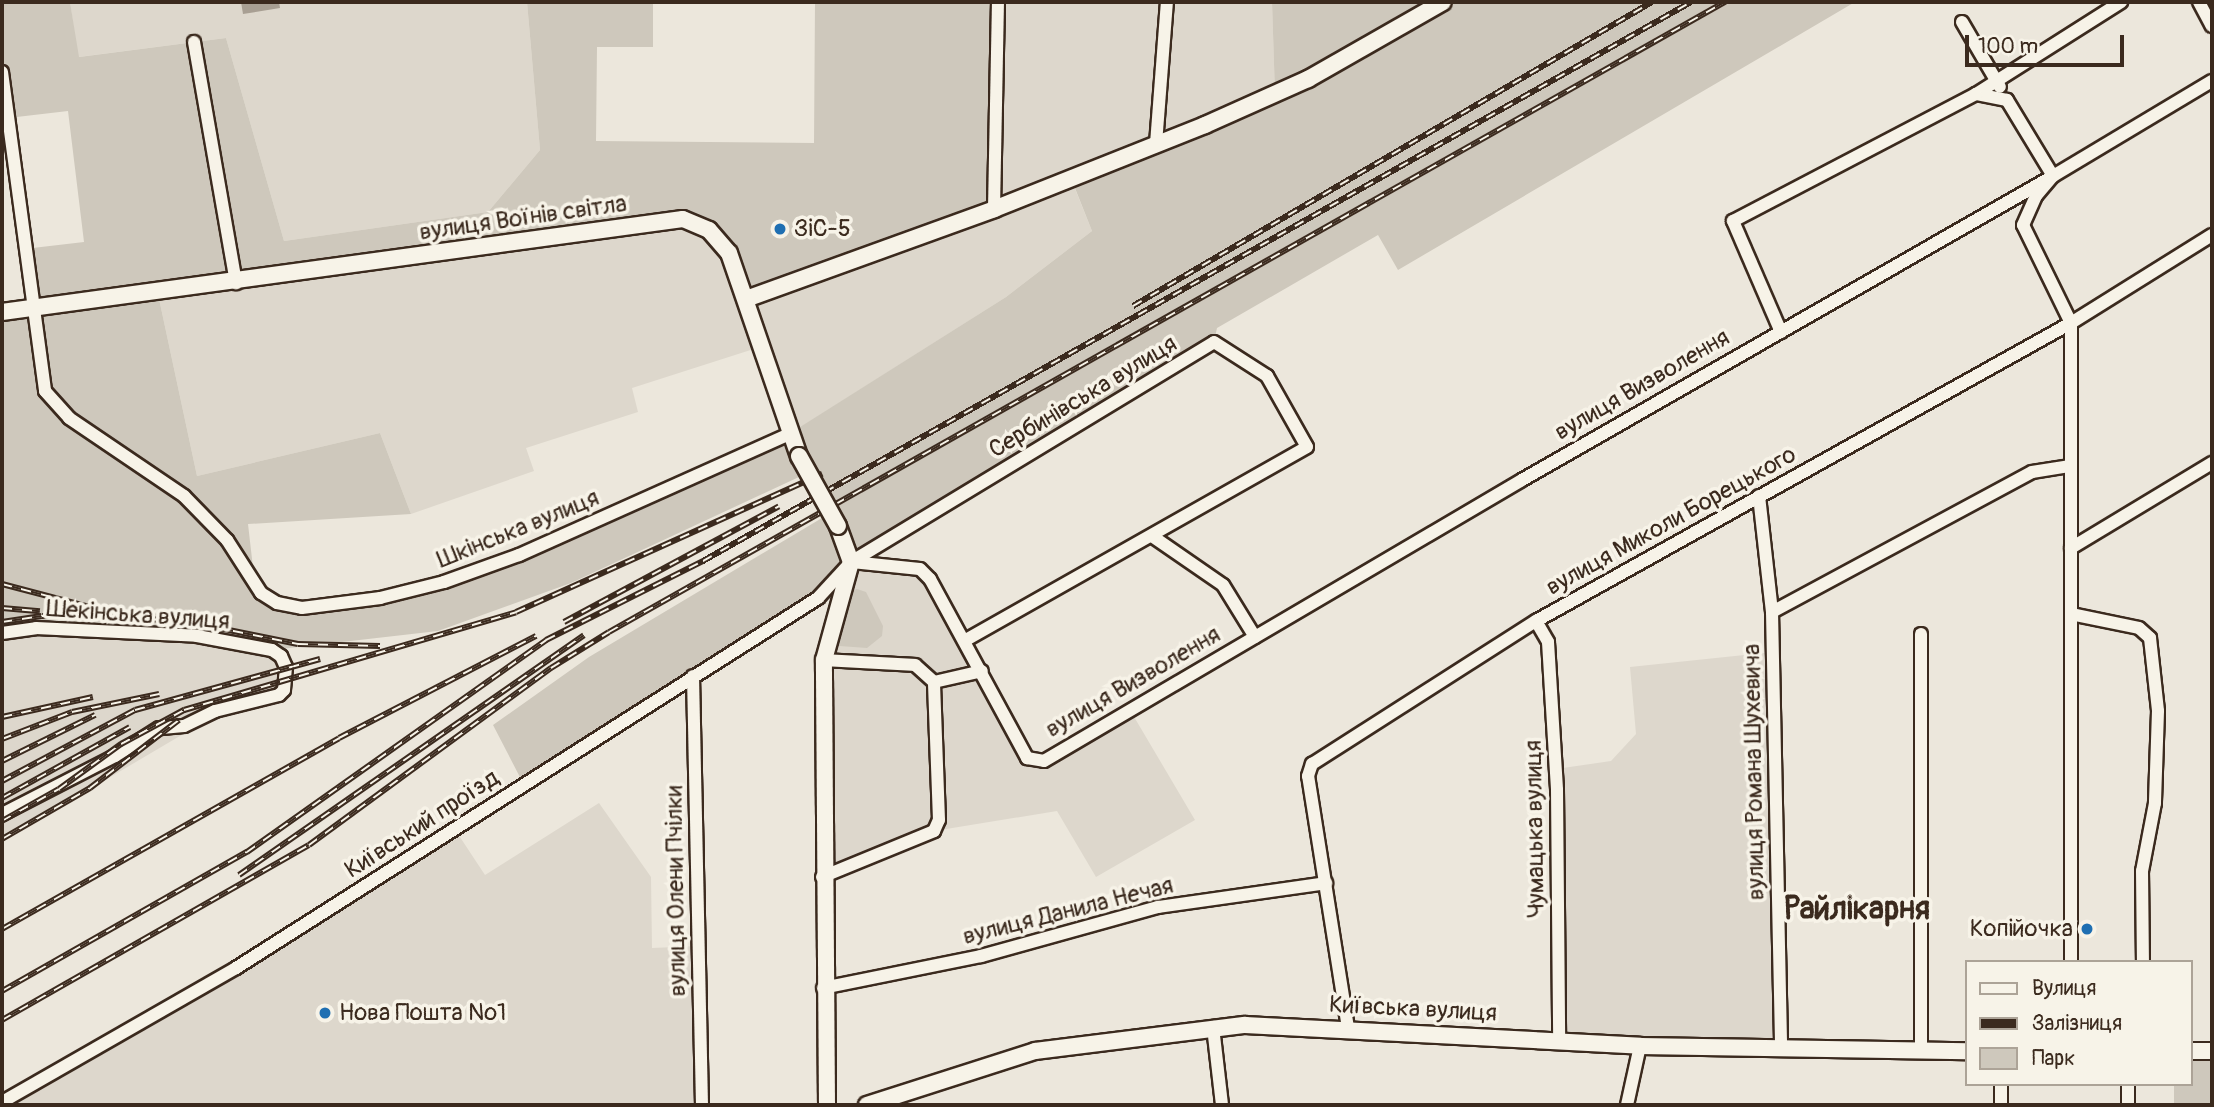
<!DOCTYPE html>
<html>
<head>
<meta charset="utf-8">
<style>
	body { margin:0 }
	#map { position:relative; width:2214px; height:1107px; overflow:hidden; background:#ece7dc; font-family:Pangolin,sans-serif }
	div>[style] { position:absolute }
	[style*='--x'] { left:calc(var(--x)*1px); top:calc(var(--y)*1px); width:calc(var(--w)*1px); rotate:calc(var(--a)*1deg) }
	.built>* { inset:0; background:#ddd7cc }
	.green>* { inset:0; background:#cec8bc }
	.water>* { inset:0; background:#a89f93 }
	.roads { filter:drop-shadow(2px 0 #3b2a1e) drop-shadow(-2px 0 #3b2a1e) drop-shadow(0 2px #3b2a1e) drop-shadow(0 -2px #3b2a1e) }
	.minor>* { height:12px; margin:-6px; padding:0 6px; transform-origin:6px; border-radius:6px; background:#f7f3e8 }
	.tertiary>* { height:16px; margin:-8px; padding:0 8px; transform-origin:8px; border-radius:8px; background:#f7f3e8 }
	.rail>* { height:6px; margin-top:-3px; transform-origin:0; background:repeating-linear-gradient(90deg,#f7f3e8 0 10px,#3b2a1e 0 20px); box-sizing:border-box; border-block:2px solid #3b2a1e }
	.bridges { filter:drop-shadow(2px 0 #3b2a1e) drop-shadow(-2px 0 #3b2a1e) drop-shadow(0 2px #3b2a1e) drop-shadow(0 -2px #3b2a1e) }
	.tertiary-bridge>* { height:16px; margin:-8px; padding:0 8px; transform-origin:8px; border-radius:8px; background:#f7f3e8 }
	.dots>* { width:19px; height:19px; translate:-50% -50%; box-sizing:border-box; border:4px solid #f7f3e8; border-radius:50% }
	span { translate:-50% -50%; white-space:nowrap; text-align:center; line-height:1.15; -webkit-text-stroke:7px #f7f3e8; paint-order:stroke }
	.street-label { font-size:24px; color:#3b2a1e }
	.poi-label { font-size:24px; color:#3b2a1e }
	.left { translate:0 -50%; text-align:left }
	.right { translate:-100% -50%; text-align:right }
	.district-label { font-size:32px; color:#3b2a1e; font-weight:700 }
	.frame { position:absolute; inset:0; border:4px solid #3b2a1e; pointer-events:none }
	.legend { position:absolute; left:1965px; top:960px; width:228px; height:126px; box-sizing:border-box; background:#f7f3e8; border:2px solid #aca397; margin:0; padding:9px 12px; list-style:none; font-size:21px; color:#3b2a1e }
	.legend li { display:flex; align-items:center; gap:14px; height:35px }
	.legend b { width:35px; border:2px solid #aca397 }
	.scale { position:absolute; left:1965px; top:35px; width:159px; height:32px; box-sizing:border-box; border:4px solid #3b2a1e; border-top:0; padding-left:9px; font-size:21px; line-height:24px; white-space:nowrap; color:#3b2a1e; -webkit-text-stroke:5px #f7f3e8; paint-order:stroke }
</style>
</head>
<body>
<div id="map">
	<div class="built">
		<i style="clip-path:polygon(70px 2px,527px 2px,540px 150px,488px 212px,284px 241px,226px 38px,78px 57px)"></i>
		<i style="clip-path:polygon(998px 2px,1272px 2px,1275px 95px,1071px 179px,1092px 231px,1006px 297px,790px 434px,760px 347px,632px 388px,638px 412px,526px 448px,534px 471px,411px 514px,380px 433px,197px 476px,158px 294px,673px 219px,709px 230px)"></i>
		<i style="clip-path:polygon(851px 562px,920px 569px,1035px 763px,1130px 710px,1195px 820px,1096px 877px,1057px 811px,934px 831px,822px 877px,824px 659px)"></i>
		<i style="clip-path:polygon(2px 633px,197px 636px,281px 656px,284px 690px,229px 707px,2px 841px)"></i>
		<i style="clip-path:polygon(1773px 652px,1781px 1048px,1559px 1040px,1556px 769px,1611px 761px,1636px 734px,1630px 667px)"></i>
		<i style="clip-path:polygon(599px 803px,651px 877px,652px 948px,699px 946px,702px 1105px,2px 1105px,454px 828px,485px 875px)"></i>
	</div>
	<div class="green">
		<i style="clip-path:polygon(2px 2px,70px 2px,79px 57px,226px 38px,284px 241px,488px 212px,540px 150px,527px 2px,653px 2px,653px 47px,597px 47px,596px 141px,814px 143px,815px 2px,998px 2px,994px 209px,746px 299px,734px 264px,700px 224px,158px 294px,197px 476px,380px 433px,411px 514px,248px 524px,255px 585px,261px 593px,302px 608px,444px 582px,789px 434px,1006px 297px,1092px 231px,1071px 178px,1275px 95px,1272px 2px,1855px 2px,1398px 270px,1378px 235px,1217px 328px,1214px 342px,851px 562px,837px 581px,523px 783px,493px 725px,589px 657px,822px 518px,799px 477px,571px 583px,438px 631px,272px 650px,197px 636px,2px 633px,2px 312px,31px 308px,24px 249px,84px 242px,68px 111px,8px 118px,2px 72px)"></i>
		<i style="clip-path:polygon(857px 589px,866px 592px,883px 626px,882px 636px,867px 648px,826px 645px,844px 593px)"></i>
		<i style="clip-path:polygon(2191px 1051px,2212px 1051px,2212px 1105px,2174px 1105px,2174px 1084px,2191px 1084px)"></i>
	</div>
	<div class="water">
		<i style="clip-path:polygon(241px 2px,279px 2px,280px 8px,243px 14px)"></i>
	</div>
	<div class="roads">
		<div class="minor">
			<i style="--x:2199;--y:2;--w:27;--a:62"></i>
			<i style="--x:1962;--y:22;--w:75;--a:59.7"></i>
			<i style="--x:194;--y:42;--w:245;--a:80.1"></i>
			<i style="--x:2;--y:72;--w:322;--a:82.3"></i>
			<i style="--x:45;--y:391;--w:36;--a:48"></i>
			<i style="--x:69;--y:418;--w:139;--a:34.1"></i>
			<i style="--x:184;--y:496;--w:62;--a:45.7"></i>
			<i style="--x:227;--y:540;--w:63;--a:57.3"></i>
			<i style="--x:261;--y:593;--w:19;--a:32"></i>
			<i style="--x:277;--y:603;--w:25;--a:11"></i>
			<i style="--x:302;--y:608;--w:79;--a:-7.3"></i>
			<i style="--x:380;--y:598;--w:66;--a:-14"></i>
			<i style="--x:444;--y:582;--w:80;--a:-19.8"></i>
			<i style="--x:519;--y:555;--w:297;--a:-24.1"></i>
			<i style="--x:1156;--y:144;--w:142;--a:-85.6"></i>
			<i style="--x:2053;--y:176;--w:89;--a:-121.2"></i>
			<i style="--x:2007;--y:100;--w:32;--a:-169"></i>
			<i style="--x:1976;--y:94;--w:172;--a:-32.4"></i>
			<i style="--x:994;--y:209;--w:207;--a:-88.9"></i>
			<i style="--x:1781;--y:332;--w:121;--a:-113.4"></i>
			<i style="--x:1733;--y:221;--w:274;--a:-27.6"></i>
			<i style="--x:1759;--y:496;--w:117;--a:83.6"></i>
			<i style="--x:1772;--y:612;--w:436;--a:88.8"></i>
			<i style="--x:1152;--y:536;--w:86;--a:34.6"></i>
			<i style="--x:1223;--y:585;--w:61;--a:58.4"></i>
			<i style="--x:2071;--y:548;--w:165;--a:-31.1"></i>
			<i style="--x:852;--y:562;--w:68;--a:5.9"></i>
			<i style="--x:920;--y:569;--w:14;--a:45"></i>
			<i style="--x:930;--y:579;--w:204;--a:61.5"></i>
			<i style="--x:1027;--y:758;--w:17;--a:10"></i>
			<i style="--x:1044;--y:761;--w:554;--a:-30.45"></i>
			<i style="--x:1522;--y:480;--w:612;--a:-29.79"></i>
			<i style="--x:1772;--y:612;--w:295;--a:-28.3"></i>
			<i style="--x:2032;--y:472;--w:39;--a:-9"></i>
			<i style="--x:2071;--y:614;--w:69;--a:11.6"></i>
			<i style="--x:2139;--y:628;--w:15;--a:42"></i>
			<i style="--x:2150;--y:638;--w:73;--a:83.7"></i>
			<i style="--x:2158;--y:711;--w:92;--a:91.9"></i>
			<i style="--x:2155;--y:803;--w:69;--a:100.8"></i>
			<i style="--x:2142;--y:871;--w:91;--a:89.4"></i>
			<i style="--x:1536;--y:621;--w:24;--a:60"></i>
			<i style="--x:1548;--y:642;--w:148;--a:86.5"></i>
			<i style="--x:1557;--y:790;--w:250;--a:89.5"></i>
			<i style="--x:2;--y:633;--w:34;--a:-8"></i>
			<i style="--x:36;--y:628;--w:161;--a:2.8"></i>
			<i style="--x:197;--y:636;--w:76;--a:10.6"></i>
			<i style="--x:272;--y:650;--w:11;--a:34"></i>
			<i style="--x:281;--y:656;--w:12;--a:66"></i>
			<i style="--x:286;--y:667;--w:23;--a:95"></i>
			<i style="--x:284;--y:690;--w:7;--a:135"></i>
			<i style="--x:279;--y:695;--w:66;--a:166"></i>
			<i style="--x:215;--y:711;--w:34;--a:154"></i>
			<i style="--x:184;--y:726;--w:25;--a:175"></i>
			<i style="--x:159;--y:728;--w:52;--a:147.5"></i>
			<i style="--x:115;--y:756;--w:127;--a:152.8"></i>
			<i style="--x:1921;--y:634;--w:416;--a:90"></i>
			<i style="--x:693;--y:676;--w:429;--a:88.8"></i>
			<i style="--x:934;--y:682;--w:49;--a:-12.9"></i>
			<i style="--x:822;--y:877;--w:121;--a:-22.3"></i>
			<i style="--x:934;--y:831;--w:12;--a:-66"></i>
			<i style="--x:939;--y:820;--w:138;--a:-92.1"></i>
			<i style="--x:934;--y:682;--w:25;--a:-138"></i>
			<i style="--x:915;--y:665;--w:91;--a:-176.9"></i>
			<i style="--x:2071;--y:962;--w:639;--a:-90"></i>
			<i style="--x:2071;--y:323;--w:109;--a:-116.1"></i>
			<i style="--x:2023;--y:225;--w:32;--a:-66"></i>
			<i style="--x:2036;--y:196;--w:26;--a:-50"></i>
			<i style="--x:2053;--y:176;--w:185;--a:-30.9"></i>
			<i style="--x:823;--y:988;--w:161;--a:-11.4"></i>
			<i style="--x:981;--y:956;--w:184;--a:-15.5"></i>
			<i style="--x:1158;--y:907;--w:170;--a:-8.1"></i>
			<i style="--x:1213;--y:1027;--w:79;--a:83.4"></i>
			<i style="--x:1348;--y:1028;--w:255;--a:-99"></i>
			<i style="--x:1308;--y:776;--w:13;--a:-72"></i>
			<i style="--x:1312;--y:764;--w:266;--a:-32.6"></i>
			<i style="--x:1536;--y:621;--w:612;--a:-29.12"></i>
			<i style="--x:2071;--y:323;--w:166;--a:-32"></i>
			<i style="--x:2001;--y:1084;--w:21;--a:90"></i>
			<i style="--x:2;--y:1102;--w:270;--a:-29.8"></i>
			<i style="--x:236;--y:968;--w:690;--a:-32.45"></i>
			<i style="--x:818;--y:598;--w:49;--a:-47.5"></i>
			<i style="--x:851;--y:562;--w:424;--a:-31.2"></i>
			<i style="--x:1214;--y:342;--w:63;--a:32.7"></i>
			<i style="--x:1267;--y:376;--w:81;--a:60.6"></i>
			<i style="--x:1307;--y:447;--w:392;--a:150.5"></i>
			<i style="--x:1627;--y:1105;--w:60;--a:-77.6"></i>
			<i style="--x:2128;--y:1105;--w:21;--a:-90"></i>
		</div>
		<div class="tertiary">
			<i style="--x:746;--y:299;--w:264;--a:-19.9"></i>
			<i style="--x:994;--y:209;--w:227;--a:-21.7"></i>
			<i style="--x:1205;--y:125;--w:113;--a:-24.1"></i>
			<i style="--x:1308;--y:79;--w:155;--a:-29.7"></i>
			<i style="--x:2;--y:312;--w:687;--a:-7.78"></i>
			<i style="--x:683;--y:219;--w:28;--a:23"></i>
			<i style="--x:709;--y:230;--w:30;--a:49"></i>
			<i style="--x:729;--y:253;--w:215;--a:71"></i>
			<i style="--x:2191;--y:1051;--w:21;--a:0"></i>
			<i style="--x:827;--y:1105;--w:445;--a:-90.4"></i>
			<i style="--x:824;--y:660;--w:102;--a:-74.6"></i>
			<i style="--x:851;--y:562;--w:38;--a:-110"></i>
			<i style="--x:867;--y:1105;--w:176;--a:-17.8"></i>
			<i style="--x:1035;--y:1051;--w:212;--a:-7.1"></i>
			<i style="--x:1245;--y:1025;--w:396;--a:3"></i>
			<i style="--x:1640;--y:1046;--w:327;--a:0.9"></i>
		</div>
	</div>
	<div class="rail">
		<i style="--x:1133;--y:306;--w:601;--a:-30.36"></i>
		<i style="--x:2;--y:584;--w:102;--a:14.7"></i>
		<i style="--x:2;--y:608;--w:38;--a:5"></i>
		<i style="--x:2;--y:622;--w:40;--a:-8.5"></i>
		<i style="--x:42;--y:616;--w:86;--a:0.7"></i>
		<i style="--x:128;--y:617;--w:66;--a:5.2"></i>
		<i style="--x:194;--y:623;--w:106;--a:11.4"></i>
		<i style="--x:298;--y:644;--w:82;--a:1.4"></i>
		<i style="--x:564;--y:622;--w:244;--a:-28.3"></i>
		<i style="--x:2;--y:717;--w:93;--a:-12.4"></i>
		<i style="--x:2;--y:739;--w:75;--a:-21.1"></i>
		<i style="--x:72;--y:712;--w:89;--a:-11.7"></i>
		<i style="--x:2;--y:761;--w:104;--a:-26.3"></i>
		<i style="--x:2;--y:781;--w:151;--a:-28.1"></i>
		<i style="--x:135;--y:710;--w:192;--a:-15.4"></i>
		<i style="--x:2;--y:798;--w:146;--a:-29"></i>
		<i style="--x:2;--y:821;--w:65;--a:-29.3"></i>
		<i style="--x:59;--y:789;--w:77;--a:-36"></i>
		<i style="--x:121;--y:744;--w:72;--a:-28.4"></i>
		<i style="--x:184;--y:710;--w:346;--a:-16.4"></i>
		<i style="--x:516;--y:612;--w:336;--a:-24.3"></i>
		<i style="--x:2;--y:839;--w:102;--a:-30.1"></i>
		<i style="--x:90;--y:788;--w:112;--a:-37.4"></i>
		<i style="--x:239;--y:875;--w:420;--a:-34.8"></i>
		<i style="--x:2;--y:929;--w:387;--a:-29.5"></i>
		<i style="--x:339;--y:738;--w:222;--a:-27.4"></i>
		<i style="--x:2;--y:991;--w:282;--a:-29.6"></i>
		<i style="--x:247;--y:852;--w:367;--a:-35.3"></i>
		<i style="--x:546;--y:640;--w:176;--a:-26.7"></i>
		<i style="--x:703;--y:561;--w:1135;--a:-29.5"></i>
		<i style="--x:2;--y:1020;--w:353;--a:-29.7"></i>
		<i style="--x:309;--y:845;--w:300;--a:-36.2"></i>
		<i style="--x:551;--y:668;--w:68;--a:-31.8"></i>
		<i style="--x:609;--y:632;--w:1282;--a:-29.45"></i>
	</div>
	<div class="bridges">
		<div class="tertiary-bridge">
			<i style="--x:799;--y:456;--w:80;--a:60.9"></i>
		</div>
	</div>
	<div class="dots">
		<i style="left:780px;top:229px;background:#1f6fb2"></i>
		<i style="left:2087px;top:929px;background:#1f6fb2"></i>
		<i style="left:325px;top:1013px;background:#1f6fb2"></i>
	</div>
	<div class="street-label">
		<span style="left:523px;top:218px;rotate:-8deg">вулиця Воїнів світла</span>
		<span style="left:1642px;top:385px;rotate:-30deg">вулиця Визволення</span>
		<span style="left:1083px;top:397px;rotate:-31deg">Сербинівська вулиця</span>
		<span style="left:1671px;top:521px;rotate:-29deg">вулиця Миколи Борецького</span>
		<span style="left:518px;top:529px;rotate:-22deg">Шкінська вулиця</span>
		<span style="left:138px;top:615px;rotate:4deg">Шекінська вулиця</span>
		<span style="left:1133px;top:682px;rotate:-30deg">вулиця Визволення</span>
		<span style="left:1754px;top:772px;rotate:-91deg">вулиця Романа Шухевича</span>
		<span style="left:422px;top:824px;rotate:-33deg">Київський проїзд</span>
		<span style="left:1535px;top:829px;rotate:-91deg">Чумацька вулиця</span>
		<span style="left:676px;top:891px;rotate:-91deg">вулиця Олени Пчілки</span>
		<span style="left:1068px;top:911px;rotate:-14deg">вулиця Данила Нечая</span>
		<span style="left:1413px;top:1009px;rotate:3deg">Київська вулиця</span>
	</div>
	<div class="poi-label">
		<span class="left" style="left:794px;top:229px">ЗіС-5</span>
		<span class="right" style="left:2073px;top:929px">Копійочка</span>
		<span class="left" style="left:339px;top:1013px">Нова Пошта №1</span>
	</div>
	<div class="district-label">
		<span style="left:1857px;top:909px">Райлікарня</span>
	</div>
	<div class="frame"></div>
	<ul class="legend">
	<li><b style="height:9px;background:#f7f3e8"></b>Вулиця</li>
	<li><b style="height:9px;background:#3b2a1e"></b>Залізниця</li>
	<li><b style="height:19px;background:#cec8bc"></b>Парк</li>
	</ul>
	<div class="scale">100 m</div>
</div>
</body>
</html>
